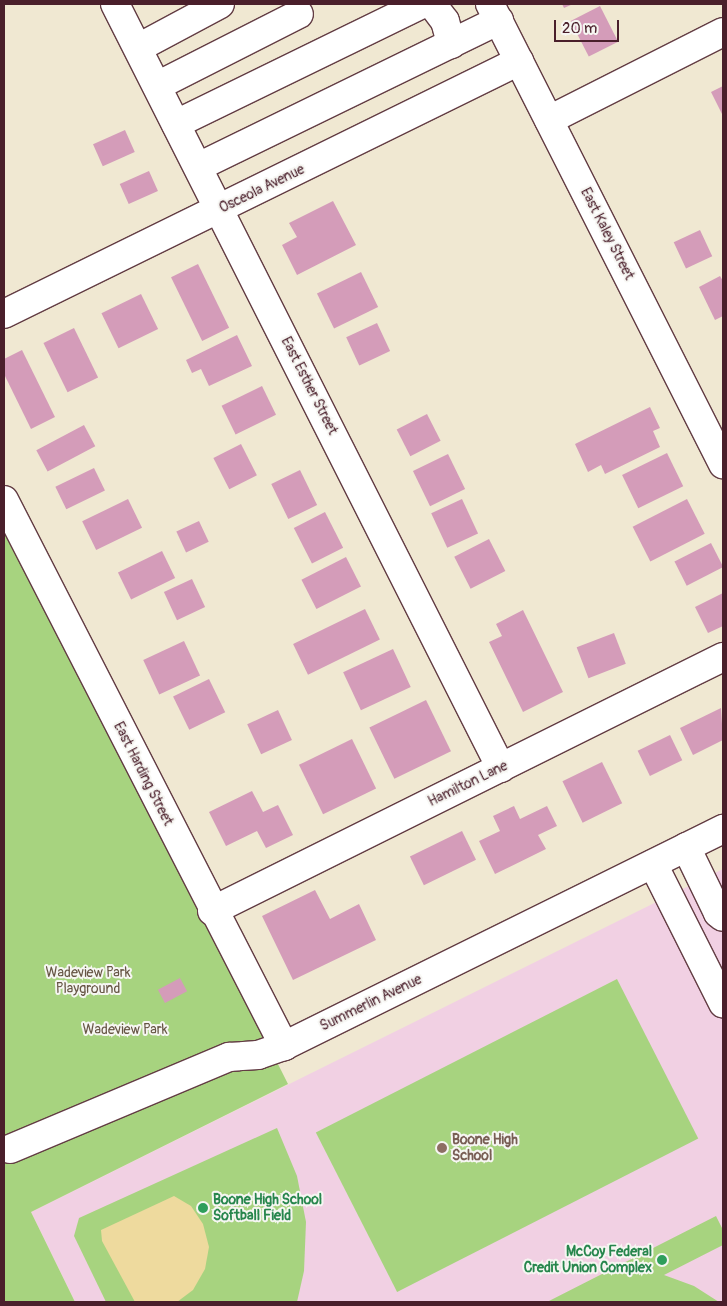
<!DOCTYPE html>
<html>
<head>
<meta charset="utf-8">
<style>
	body { margin:0 }
	#map { position:relative; width:727px; height:1306px; overflow:hidden; background:#f0e8d2; font-family:Pangolin,sans-serif }
	div>[style] { position:absolute }
	[style*='--x'] { left:calc(var(--x)*1px); top:calc(var(--y)*1px); width:calc(var(--w)*1px); rotate:calc(var(--a)*1deg) }
	.built>* { inset:0; background:#f1d0e3 }
	.green>* { inset:0; background:#a7d37f; transform-origin:0 0 }
	.sand>* { inset:0; background:#eeda9e }
	.building>* { inset:0; background:#d49cb9; transform-origin:0 0 }
	.roads { filter:drop-shadow(1px 0 #633d44) drop-shadow(-1px 0 #633d44) drop-shadow(0 1px #633d44) drop-shadow(0 -1px #633d44) }
	.minor>* { height:28px; margin:-14px; padding:0 14px; transform-origin:14px; border-radius:14px; background:#fff }
	.dots>* { width:14px; height:14px; translate:-50% -50%; box-sizing:border-box; border:2px solid #f6f6f2; border-radius:50% }
	span { translate:-50% -50%; white-space:nowrap; text-align:center; line-height:1.15; -webkit-text-stroke:4px #f6f6f2; paint-order:stroke }
	.street-label { font-size:14px; color:#4a1f2b }
	.park-label { font-size:14px; color:#654 }
	.education-label { font-size:14px; color:#785e54; font-weight:700 }
	.left { translate:0 -50%; text-align:left }
	.leisure-label { font-size:14px; color:#27864d; font-weight:700 }
	.right { translate:-100% -50%; text-align:right }
	.frame { position:absolute; inset:0; border:5px solid #4a1f2b; pointer-events:none }
	.scale { position:absolute; left:554px; top:20px; width:65px; height:22px; box-sizing:border-box; border:2px solid #4a1f2b; border-top:0; padding-left:6px; font-size:15px; line-height:18px; white-space:nowrap; color:#4a1f2b; -webkit-text-stroke:4px #f6f6f2; paint-order:stroke }
</style>
</head>
<body>
<div id="map">
	<div class="built">
		<i style="clip-path:polygon(723px 869px,723px 1302px,75px 1302px,31px 1212px)"></i>
	</div>
	<div class="green">
		<i style="clip-path:polygon(4px 518px,288px 1084px,31px 1212px,75px 1302px,4px 1302px)"></i>
		<i style="left:617px;top:979px;width:179px;height:338px;rotate:63deg"></i>
		<i style="clip-path:polygon(277px 1128px,297px 1176px,306px 1222px,304px 1271px,297px 1302px,106px 1302px,74px 1236px,79px 1218px)"></i>
		<i style="clip-path:polygon(716px 1216px,723px 1230px,723px 1245px,664px 1275px,694px 1286px,719px 1302px,547px 1302px)"></i>
	</div>
	<div class="sand">
		<i style="clip-path:polygon(174px 1196px,191px 1206px,203px 1224px,209px 1247px,205px 1269px,193px 1290px,177px 1302px,135px 1302px,102px 1241px,101px 1230px)"></i>
	</div>
	<div class="building">
		<i style="clip-path:polygon(562px 4px,573px 4px,564px 8px)"></i>
		<i style="left:600px;top:6px;width:40px;height:33px;rotate:63deg"></i>
		<i style="clip-path:polygon(723px 86px,723px 116px,711px 92px)"></i>
		<i style="left:125px;top:130px;width:24px;height:35px;rotate:66deg"></i>
		<i style="left:149px;top:171px;width:22px;height:32px;rotate:66deg"></i>
		<i style="clip-path:polygon(333px 201px,356px 245px,297px 275px,282px 245px,297px 237px,289px 223px)"></i>
		<i style="left:700px;top:230px;width:29px;height:29px;rotate:65deg"></i>
		<i style="left:198px;top:264px;width:71px;height:30px;rotate:64deg"></i>
		<i style="left:361px;top:272px;width:39px;height:49px;rotate:64deg"></i>
		<i style="clip-path:polygon(720px 276px,723px 281px,723px 316px,715px 320px,699px 287px)"></i>
		<i style="left:141px;top:294px;width:39px;height:44px;rotate:64deg"></i>
		<i style="left:377px;top:323px;width:31px;height:34px;rotate:65deg"></i>
		<i style="left:74px;top:328px;width:55px;height:34px;rotate:64deg"></i>
		<i style="clip-path:polygon(237px 335px,252px 366px,209px 386px,201px 369px,192px 373px,186px 360px)"></i>
		<i style="clip-path:polygon(22px 350px,55px 417px,31px 429px,4px 374px,4px 359px)"></i>
		<i style="left:262px;top:386px;width:32px;height:45px;rotate:64deg"></i>
		<i style="clip-path:polygon(650px 407px,660px 428px,653px 431px,660px 447px,605px 474px,601px 465px,588px 472px,575px 444px)"></i>
		<i style="left:427px;top:414px;width:30px;height:34px;rotate:63deg"></i>
		<i style="left:84px;top:425px;width:24px;height:54px;rotate:62deg"></i>
		<i style="left:241px;top:444px;width:35px;height:31px;rotate:63deg"></i>
		<i style="left:667px;top:453px;width:37px;height:50px;rotate:64deg"></i>
		<i style="left:448px;top:454px;width:39px;height:39px;rotate:64deg"></i>
		<i style="left:94px;top:468px;width:25px;height:43px;rotate:64deg"></i>
		<i style="left:300px;top:470px;width:39px;height:32px;rotate:64deg"></i>
		<i style="left:128px;top:499px;width:32px;height:51px;rotate:64deg"></i>
		<i style="left:462px;top:499px;width:38px;height:34px;rotate:65deg"></i>
		<i style="left:687px;top:499px;width:39px;height:61px;rotate:63deg"></i>
		<i style="left:325px;top:512px;width:40px;height:35px;rotate:63deg"></i>
		<i style="left:199px;top:521px;width:23px;height:25px;rotate:65deg"></i>
		<i style="left:489px;top:539px;width:36px;height:39px;rotate:63deg"></i>
		<i style="left:711px;top:543px;width:27px;height:41px;rotate:63deg"></i>
		<i style="left:162px;top:551px;width:30px;height:49px;rotate:64deg"></i>
		<i style="left:346px;top:557px;width:33px;height:50px;rotate:63deg"></i>
		<i style="left:192px;top:579px;width:31px;height:31px;rotate:65deg"></i>
		<i style="clip-path:polygon(723px 593px,723px 626px,708px 633px,695px 607px)"></i>
		<i style="left:365px;top:609px;width:34px;height:80px;rotate:64deg"></i>
		<i style="clip-path:polygon(523px 610px,563px 692px,523px 712px,489px 642px,502px 636px,496px 624px)"></i>
		<i style="left:614px;top:633px;width:33px;height:40px;rotate:69deg"></i>
		<i style="left:184px;top:641px;width:38px;height:45px;rotate:65deg"></i>
		<i style="left:393px;top:649px;width:42px;height:55px;rotate:65deg"></i>
		<i style="left:209px;top:679px;width:37px;height:40px;rotate:64deg"></i>
		<i style="left:426px;top:700px;width:57px;height:63px;rotate:64deg"></i>
		<i style="clip-path:polygon(721px 708px,723px 740px,693px 755px,680px 728px)"></i>
		<i style="left:278px;top:710px;width:33px;height:34px;rotate:65deg"></i>
		<i style="left:670px;top:735px;width:28px;height:36px;rotate:64deg"></i>
		<i style="left:352px;top:739px;width:55px;height:59px;rotate:64deg"></i>
		<i style="left:602px;top:762px;width:46px;height:44px;rotate:64deg"></i>
		<i style="clip-path:polygon(252px 791px,263px 812px,278px 805px,293px 835px,266px 848px,257px 831px,226px 846px,209px 812px)"></i>
		<i style="clip-path:polygon(514px 806px,520px 819px,547px 806px,557px 826px,538px 835px,546px 849px,495px 874px,479px 841px,500px 831px,493px 816px)"></i>
		<i style="left:462px;top:831px;width:32px;height:58px;rotate:64deg"></i>
		<i style="clip-path:polygon(315px 890px,330px 919px,359px 904px,376px 940px,293px 980px,262px 916px)"></i>
		<i style="left:180px;top:978px;width:15px;height:25px;rotate:62deg"></i>
	</div>
	<div class="roads">
		<div class="minor">
			<i style="--x:115;--y:4;--w:856;--a:63.2"></i>
			<i style="--x:432;--y:4;--w:21;--a:53"></i>
			<i style="--x:445;--y:21;--w:24;--a:75"></i>
			<i style="--x:490;--y:4;--w:516;--a:63.14"></i>
			<i style="--x:138;--y:48;--w:93;--a:-28.2"></i>
			<i style="--x:157;--y:86;--w:159;--a:-26.9"></i>
			<i style="--x:549;--y:120;--w:195;--a:-26.8"></i>
			<i style="--x:176;--y:124;--w:274;--a:-26"></i>
			<i style="--x:198;--y:167;--w:335;--a:-26"></i>
			<i style="--x:4;--y:314;--w:574;--a:-26.16"></i>
			<i style="--x:4;--y:500;--w:614;--a:62.85"></i>
			<i style="--x:686;--y:847;--w:73;--a:64.1"></i>
			<i style="--x:718;--y:913;--w:6;--a:39"></i>
			<i style="--x:653;--y:864;--w:156;--a:63.3"></i>
			<i style="--x:212;--y:911;--w:571;--a:-26.43"></i>
			<i style="--x:10;--y:1149;--w:238;--a:-22.8"></i>
			<i style="--x:229;--y:1057;--w:29;--a:-4"></i>
			<i style="--x:258;--y:1055;--w:28;--a:-19"></i>
			<i style="--x:284;--y:1046;--w:490;--a:-26.3"></i>
		</div>
	</div>
	<div class="dots">
		<i style="left:442px;top:1148px;background:#8d6e63"></i>
		<i style="left:203px;top:1208px;background:#2e9e5b"></i>
		<i style="left:662px;top:1260px;background:#2e9e5b"></i>
	</div>
	<div class="street-label">
		<span style="left:262px;top:189px;rotate:-26deg">Osceola Avenue</span>
		<span style="left:607px;top:234px;rotate:63deg">East Kaley Street</span>
		<span style="left:309px;top:386px;rotate:63deg">East Esther Street</span>
		<span style="left:143px;top:774px;rotate:63deg">East Harding Street</span>
		<span style="left:468px;top:784px;rotate:-26deg">Hamilton Lane</span>
		<span style="left:371px;top:1003px;rotate:-26deg">Summerlin Avenue</span>
	</div>
	<div class="park-label">
		<span style="left:88px;top:981px">Wadeview Park<br>Playground</span>
		<span style="left:125px;top:1030px">Wadeview Park</span>
	</div>
	<div class="education-label">
		<span class="left" style="left:452px;top:1148px">Boone High<br>School</span>
	</div>
	<div class="leisure-label">
		<span class="left" style="left:213px;top:1208px">Boone High School<br>Softball Field</span>
		<span class="right" style="left:652px;top:1260px">McCoy Federal<br>Credit Union Complex</span>
	</div>
	<div class="frame"></div>
	<div class="scale">20 m</div>
</div>
</body>
</html>
